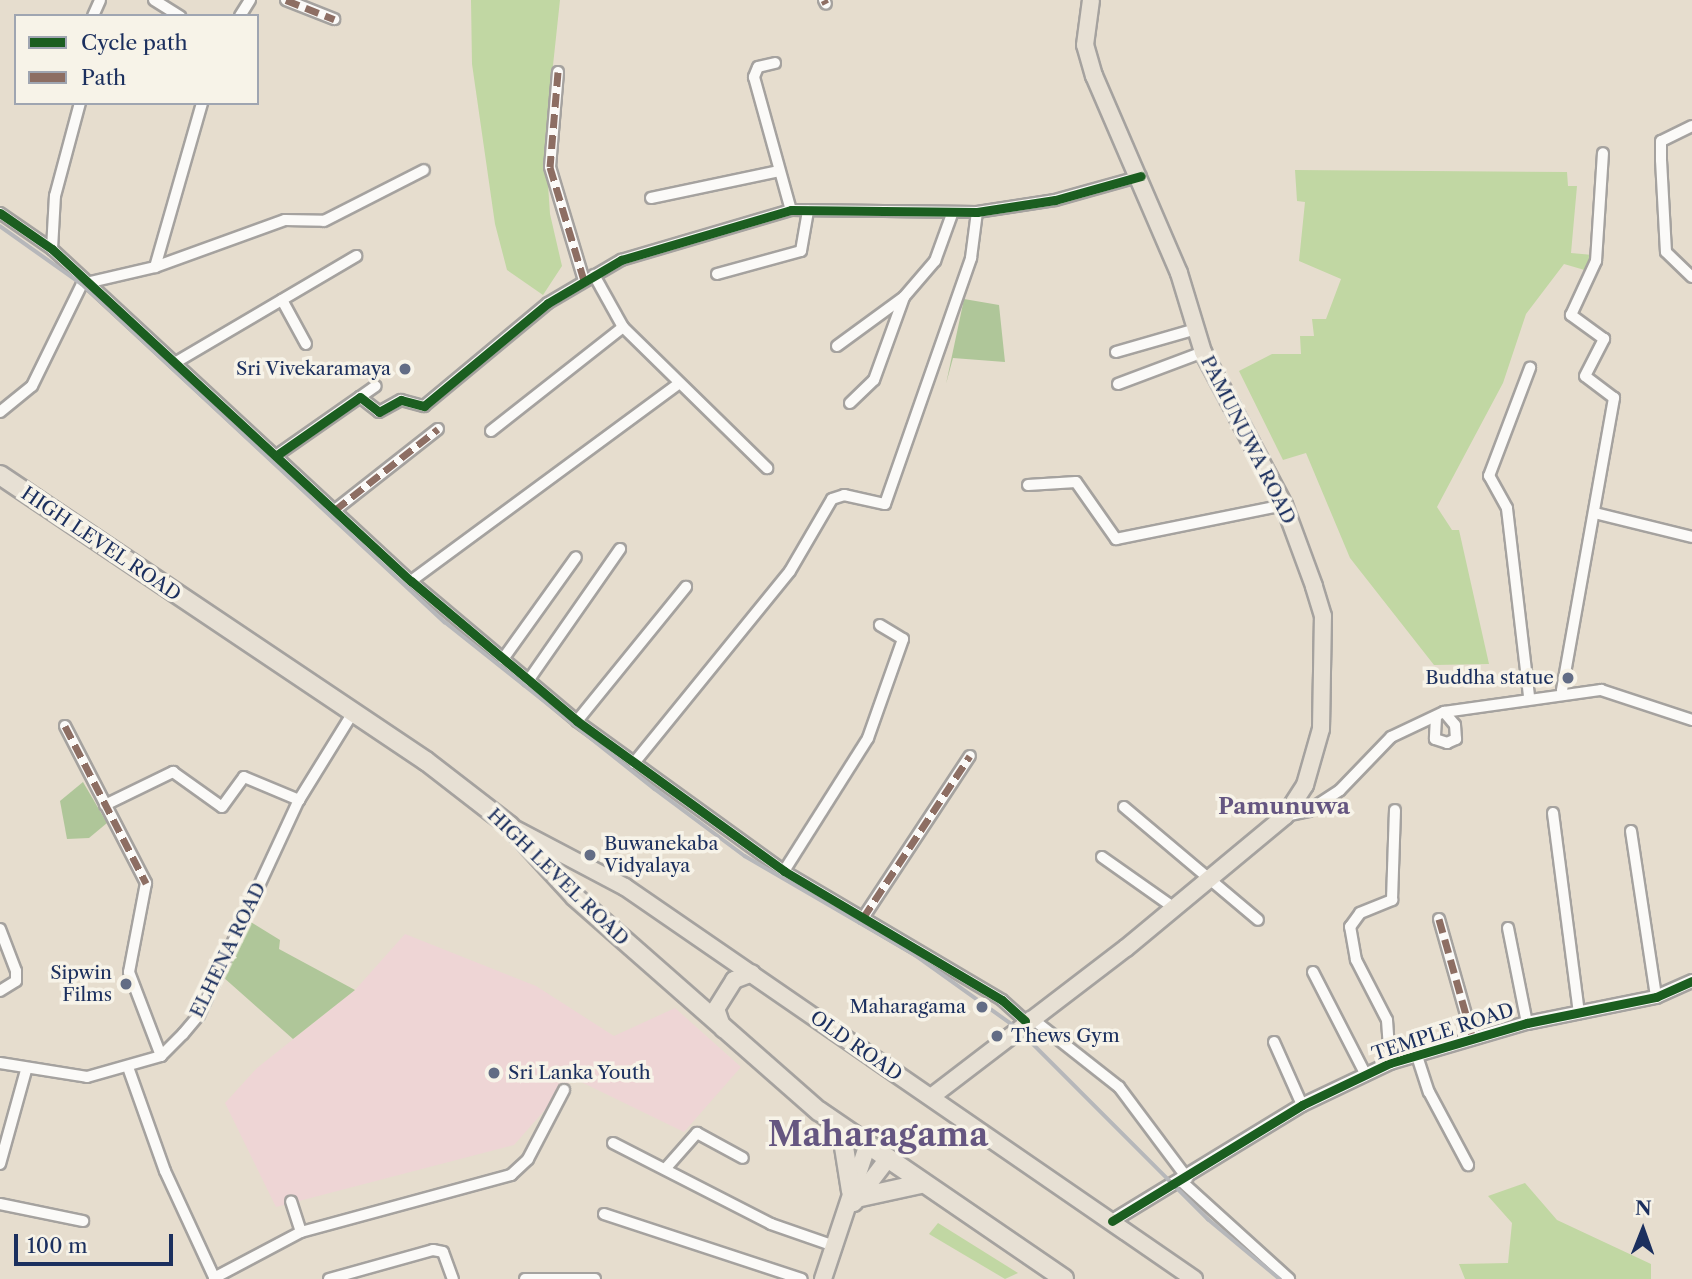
<!DOCTYPE html>
<html>
<head>
<meta charset="utf-8">
<style>
	body { margin:0 }
	#map { position:relative; width:1692px; height:1279px; overflow:hidden; background:#e6ddce; font-family:"Libre Caslon Text",serif }
	div>[style] { position:absolute }
	[style*='--x'] { left:calc(var(--x)*1px); top:calc(var(--y)*1px); width:calc(var(--w)*1px); rotate:calc(var(--a)*1deg) }
	.built>* { inset:0; background:#eed5d5 }
	.green>* { inset:0; background:#c1d7a3 }
	.forest>* { inset:0; background:#afc699 }
	.roads { filter:drop-shadow(2px 0 #a5a29f) drop-shadow(-2px 0 #a5a29f) drop-shadow(0 2px #a5a29f) drop-shadow(0 -2px #a5a29f) }
	.minor>* { height:10px; margin:-5px; padding:0 5px; transform-origin:5px; border-radius:5px; background:#fbfaf8 }
	.tertiary>* { height:12px; margin:-6px; padding:0 6px; transform-origin:6px; border-radius:6px; background:#fbfaf8 }
	.primary>* { height:16px; margin:-8px; padding:0 8px; transform-origin:8px; border-radius:8px; background:#e7e0d4 }
	.trunk>* { height:18px; margin:-9px; padding:0 9px; transform-origin:9px; border-radius:9px; background:#e7e0d4 }
	.rail>* { height:3.5px; margin:-1.75px; padding:0 1.75px; transform-origin:1.75px; border-radius:1.75px; background:#b6b7ba }
	.quiet>* { height:7px; margin-top:-3.5px; transform-origin:0; background:repeating-linear-gradient(90deg,#8d6e63 0 14px,transparent 0 21px) }
	.cycleway>* { height:9px; margin:-4.5px; padding:0 4.5px; transform-origin:4.5px; border-radius:4.5px; background:#1b5e20 }
	.dots>* { width:19px; height:19px; translate:-50% -50%; box-sizing:border-box; border:4px solid #f7f3e8; border-radius:50% }
	span { translate:-50% -50%; white-space:nowrap; text-align:center; line-height:1.15; -webkit-text-stroke:7px #f7f3e8; paint-order:stroke }
	.poi-label { font-size:19px; color:#1b2f5e }
	.right { translate:-100% -50%; text-align:right }
	.left { translate:0 -50%; text-align:left }
	.street-label { font-size:19px; color:#1b2f5e }
	.quarter-label { font-size:23px; color:#655681; font-weight:700 }
	.town-label { font-size:33px; color:#655681; font-weight:700 }
	.legend { position:absolute; left:14px; top:14px; width:245px; height:91px; box-sizing:border-box; background:#f7f3e8; border:2px solid #9fa5b1; margin:0; padding:9px 12px; list-style:none; font-size:21px; color:#1b2f5e }
	.legend li { display:flex; align-items:center; gap:14px; height:35px }
	.legend b { width:35px; border:2px solid #9fa5b1 }
	.north { position:absolute; left:1608px; top:1195px; width:70px; height:70px; -webkit-text-stroke:5px #f7f3e8; paint-order:stroke; rotate:1deg; font-size:19px; font-weight:700; line-height:28px; text-align:center; color:#1b2f5e }
	.north::after { content:''; display:block; margin:auto; width:24px; height:32px; background:#1b2f5e; clip-path:polygon(50% 0,100% 100%,50% 72%,0 100%) }
	.scale { position:absolute; left:14px; top:1234px; width:159px; height:32px; box-sizing:border-box; border:4px solid #1b2f5e; border-top:0; padding-left:9px; font-size:21px; line-height:24px; white-space:nowrap; color:#1b2f5e; -webkit-text-stroke:5px #f7f3e8; paint-order:stroke }
</style>
</head>
<body>
<div id="map">
	<div class="built">
		<i style="clip-path:polygon(405px 934px,536px 986px,614px 1036px,675px 1008px,741px 1067px,684px 1132px,573px 1078px,514px 1145px,276px 1207px,225px 1103px,257px 1068px,355px 990px)"></i>
	</div>
	<div class="green">
		<i style="clip-path:polygon(471px 0,560px 0,545px 140px,550px 214px,562px 266px,543px 295px,507px 270px,495px 224px,472px 64px)"></i>
		<i style="clip-path:polygon(1295px 170px,1567px 172px,1568px 186px,1577px 186px,1571px 253px,1593px 255px,1588px 271px,1564px 264px,1526px 314px,1503px 383px,1437px 507px,1452px 530px,1459px 530px,1489px 664px,1434px 665px,1350px 558px,1306px 453px,1283px 460px,1239px 371px,1272px 354px,1301px 354px,1300px 336px,1314px 336px,1312px 319px,1326px 319px,1341px 279px,1299px 261px,1305px 202px,1297px 201px)"></i>
		<i style="clip-path:polygon(1525px 1183px,1557px 1220px,1651px 1264px,1651px 1279px,1465px 1279px,1459px 1264px,1508px 1263px,1512px 1223px,1488px 1196px)"></i>
		<i style="clip-path:polygon(938px 1223px,1018px 1273px,1005px 1279px,929px 1234px)"></i>
	</div>
	<div class="forest">
		<i style="clip-path:polygon(964px 299px,999px 305px,1005px 362px,953px 358px,946px 384px)"></i>
		<i style="clip-path:polygon(83px 782px,107px 823px,89px 838px,67px 839px,60px 801px)"></i>
		<i style="clip-path:polygon(246px 919px,280px 940px,279px 949px,355px 990px,293px 1039px,223px 977px)"></i>
	</div>
	<div class="roads">
		<div class="minor">
			<i style="--x:154;--y:0;--w:31;--a:32"></i>
			<i style="--x:286;--y:0;--w:52;--a:21.6"></i>
			<i style="--x:824;--y:0;--w:4;--a:63"></i>
			<i style="--x:93;--y:16;--w:17;--a:-66"></i>
			<i style="--x:240;--y:16;--w:19;--a:-58"></i>
			<i style="--x:775;--y:63;--w:17;--a:167"></i>
			<i style="--x:758;--y:67;--w:11;--a:112"></i>
			<i style="--x:754;--y:77;--w:138;--a:74.5"></i>
			<i style="--x:558;--y:72;--w:95;--a:94.8"></i>
			<i style="--x:550;--y:167;--w:118;--a:73.3"></i>
			<i style="--x:1692;--y:126;--w:34;--a:154"></i>
			<i style="--x:1661;--y:141;--w:19;--a:90"></i>
			<i style="--x:1661;--y:160;--w:92;--a:86.9"></i>
			<i style="--x:1666;--y:252;--w:36;--a:44"></i>
			<i style="--x:651;--y:198;--w:131;--a:-11.9"></i>
			<i style="--x:0;--y:213;--w:63;--a:34.7"></i>
			<i style="--x:52;--y:249;--w:489;--a:42.8"></i>
			<i style="--x:411;--y:581;--w:217;--a:40.1"></i>
			<i style="--x:577;--y:721;--w:256;--a:35.9"></i>
			<i style="--x:784;--y:871;--w:253;--a:30.6"></i>
			<i style="--x:1002;--y:1000;--w:31;--a:42"></i>
			<i style="--x:52;--y:249;--w:53;--a:-86.8"></i>
			<i style="--x:55;--y:196;--w:96;--a:-75"></i>
			<i style="--x:155;--y:267;--w:138;--a:-19.9"></i>
			<i style="--x:285;--y:220;--w:39;--a:1"></i>
			<i style="--x:324;--y:221;--w:112;--a:-27"></i>
			<i style="--x:717;--y:274;--w:87;--a:-15.3"></i>
			<i style="--x:801;--y:251;--w:41;--a:-80.1"></i>
			<i style="--x:594;--y:275;--w:60;--a:60.9"></i>
			<i style="--x:623;--y:327;--w:202;--a:44.4"></i>
			<i style="--x:282;--y:300;--w:50;--a:61.4"></i>
			<i style="--x:837;--y:346;--w:83;--a:-36.2"></i>
			<i style="--x:1116;--y:352;--w:83;--a:-16"></i>
			<i style="--x:178;--y:361;--w:207;--a:-30.5"></i>
			<i style="--x:1118;--y:384;--w:91;--a:-20.6"></i>
			<i style="--x:360;--y:397;--w:19;--a:-35"></i>
			<i style="--x:850;--y:403;--w:33;--a:-44"></i>
			<i style="--x:874;--y:380;--w:88;--a:-70.1"></i>
			<i style="--x:904;--y:297;--w:48;--a:-49.3"></i>
			<i style="--x:935;--y:261;--w:50;--a:-70.1"></i>
			<i style="--x:0;--y:412;--w:41;--a:-39.1"></i>
			<i style="--x:32;--y:386;--w:114;--a:-63.9"></i>
			<i style="--x:82;--y:284;--w:75;--a:-13.1"></i>
			<i style="--x:155;--y:267;--w:171;--a:-74"></i>
			<i style="--x:491;--y:431;--w:168;--a:-38.2"></i>
			<i style="--x:277;--y:455;--w:101;--a:-34.9"></i>
			<i style="--x:360;--y:397;--w:24;--a:38"></i>
			<i style="--x:379;--y:412;--w:25;--a:-29"></i>
			<i style="--x:401;--y:400;--w:24;--a:15"></i>
			<i style="--x:424;--y:406;--w:161;--a:-39.7"></i>
			<i style="--x:548;--y:303;--w:85;--a:-30.5"></i>
			<i style="--x:621;--y:260;--w:177;--a:-16.4"></i>
			<i style="--x:791;--y:210;--w:186;--a:0.6"></i>
			<i style="--x:977;--y:212;--w:79;--a:-8.7"></i>
			<i style="--x:1055;--y:200;--w:89;--a:-15.6"></i>
			<i style="--x:1028;--y:485;--w:48;--a:-3.6"></i>
			<i style="--x:1076;--y:482;--w:70;--a:54.9"></i>
			<i style="--x:1116;--y:539;--w:171;--a:-11.4"></i>
			<i style="--x:335;--y:510;--w:131;--a:-38.2"></i>
			<i style="--x:1595;--y:513;--w:100;--a:13.9"></i>
			<i style="--x:411;--y:581;--w:332;--a:-36.4"></i>
			<i style="--x:503;--y:659;--w:125;--a:-54.4"></i>
			<i style="--x:528;--y:681;--w:161;--a:-55.1"></i>
			<i style="--x:1562;--y:690;--w:297;--a:-79.9"></i>
			<i style="--x:1614;--y:398;--w:36;--a:-143"></i>
			<i style="--x:1585;--y:376;--w:42;--a:-62.8"></i>
			<i style="--x:1604;--y:339;--w:41;--a:-144"></i>
			<i style="--x:1571;--y:315;--w:60;--a:-65.2"></i>
			<i style="--x:1596;--y:261;--w:108;--a:-86.3"></i>
			<i style="--x:1529;--y:696;--w:189;--a:-96.7"></i>
			<i style="--x:1507;--y:508;--w:37;--a:-119"></i>
			<i style="--x:1489;--y:476;--w:116;--a:-69.2"></i>
			<i style="--x:1436;--y:717;--w:22;--a:93"></i>
			<i style="--x:1435;--y:739;--w:13;--a:18"></i>
			<i style="--x:1447;--y:743;--w:10;--a:-24"></i>
			<i style="--x:1456;--y:739;--w:14;--a:-94"></i>
			<i style="--x:1455;--y:725;--w:17;--a:-130"></i>
			<i style="--x:577;--y:721;--w:173;--a:-50.9"></i>
			<i style="--x:65;--y:726;--w:177;--a:62.7"></i>
			<i style="--x:146;--y:883;--w:91;--a:100.8"></i>
			<i style="--x:129;--y:972;--w:90;--a:69.1"></i>
			<i style="--x:634;--y:763;--w:247;--a:-50.9"></i>
			<i style="--x:790;--y:571;--w:83;--a:-59.7"></i>
			<i style="--x:832;--y:499;--w:13;--a:-18"></i>
			<i style="--x:844;--y:495;--w:42;--a:12.4"></i>
			<i style="--x:885;--y:504;--w:261;--a:-70.7"></i>
			<i style="--x:971;--y:258;--w:46;--a:-82.6"></i>
			<i style="--x:105;--y:805;--w:76;--a:-25.9"></i>
			<i style="--x:173;--y:772;--w:60;--a:35.5"></i>
			<i style="--x:222;--y:807;--w:37;--a:-54"></i>
			<i style="--x:244;--y:777;--w:60;--a:22.7"></i>
			<i style="--x:1124;--y:807;--w:175;--a:40.1"></i>
			<i style="--x:1553;--y:813;--w:202;--a:82.6"></i>
			<i style="--x:1285;--y:816;--w:24;--a:-12"></i>
			<i style="--x:1308;--y:811;--w:38;--a:-33"></i>
			<i style="--x:1340;--y:790;--w:74;--a:-46.1"></i>
			<i style="--x:1391;--y:737;--w:59;--a:-25.3"></i>
			<i style="--x:1444;--y:712;--w:159;--a:-8"></i>
			<i style="--x:1601;--y:690;--w:96;--a:18.2"></i>
			<i style="--x:1631;--y:831;--w:168;--a:81.4"></i>
			<i style="--x:1102;--y:857;--w:87;--a:35.2"></i>
			<i style="--x:784;--y:871;--w:157;--a:-57.7"></i>
			<i style="--x:868;--y:738;--w:105;--a:-70.5"></i>
			<i style="--x:903;--y:639;--w:27;--a:-149"></i>
			<i style="--x:863;--y:918;--w:194;--a:-56.6"></i>
			<i style="--x:1439;--y:919;--w:125;--a:74.2"></i>
			<i style="--x:1508;--y:928;--w:97;--a:78.7"></i>
			<i style="--x:0;--y:929;--w:45;--a:69.1"></i>
			<i style="--x:16;--y:971;--w:10;--a:90"></i>
			<i style="--x:16;--y:981;--w:19;--a:148"></i>
			<i style="--x:1313;--y:972;--w:116;--a:62.8"></i>
			<i style="--x:1030;--y:1017;--w:113;--a:38.2"></i>
			<i style="--x:1119;--y:1087;--w:114;--a:53.2"></i>
			<i style="--x:1274;--y:1042;--w:69;--a:66"></i>
			<i style="--x:1417;--y:1056;--w:38;--a:72"></i>
			<i style="--x:1429;--y:1092;--w:83;--a:61.9"></i>
			<i style="--x:0;--y:1063;--w:88;--a:9.1"></i>
			<i style="--x:87;--y:1077;--w:77;--a:-15.8"></i>
			<i style="--x:161;--y:1056;--w:31;--a:-45"></i>
			<i style="--x:183;--y:1034;--w:25;--a:-50"></i>
			<i style="--x:199;--y:1015;--w:237;--a:-65.1"></i>
			<i style="--x:299;--y:800;--w:105;--a:-58.3"></i>
			<i style="--x:1390;--y:1063;--w:43;--a:-94"></i>
			<i style="--x:1387;--y:1020;--w:68;--a:-117.3"></i>
			<i style="--x:1356;--y:960;--w:34;--a:-100"></i>
			<i style="--x:1350;--y:927;--w:17;--a:-54"></i>
			<i style="--x:1360;--y:913;--w:35;--a:-22"></i>
			<i style="--x:1392;--y:900;--w:90;--a:-88.1"></i>
			<i style="--x:129;--y:1070;--w:107;--a:70.4"></i>
			<i style="--x:165;--y:1171;--w:119;--a:65.2"></i>
			<i style="--x:613;--y:1143;--w:178;--a:27.1"></i>
			<i style="--x:771;--y:1224;--w:67;--a:19.2"></i>
			<i style="--x:0;--y:1164;--w:98;--a:-74.5"></i>
			<i style="--x:666;--y:1168;--w:47;--a:-48.5"></i>
			<i style="--x:697;--y:1133;--w:52;--a:28.5"></i>
			<i style="--x:1181;--y:1181;--w:146;--a:42.2"></i>
			<i style="--x:0;--y:1204;--w:85;--a:11.6"></i>
			<i style="--x:604;--y:1214;--w:208;--a:18.2"></i>
			<i style="--x:301;--y:1232;--w:218;--a:-15.2"></i>
			<i style="--x:511;--y:1175;--w:23;--a:-43"></i>
			<i style="--x:528;--y:1159;--w:78;--a:-62.4"></i>
			<i style="--x:214;--y:1278;--w:98;--a:-27.9"></i>
			<i style="--x:301;--y:1232;--w:32;--a:-108"></i>
			<i style="--x:329;--y:1279;--w:108;--a:-15.6"></i>
			<i style="--x:433;--y:1250;--w:10;--a:11"></i>
			<i style="--x:443;--y:1252;--w:29;--a:70"></i>
			<i style="--x:525;--y:1279;--w:70;--a:0"></i>
		</div>
		<div class="tertiary">
			<i style="--x:1112;--y:1221;--w:223;--a:-31.4"></i>
			<i style="--x:1302;--y:1105;--w:98;--a:-25.5"></i>
			<i style="--x:1390;--y:1063;--w:143;--a:-16.3"></i>
			<i style="--x:1527;--y:1023;--w:132;--a:-11.4"></i>
			<i style="--x:1656;--y:997;--w:39;--a:-24"></i>
		</div>
		<div class="primary">
			<i style="--x:515;--y:829;--w:124;--a:27.8"></i>
			<i style="--x:625;--y:887;--w:691;--a:34.56"></i>
			<i style="--x:723;--y:1029;--w:21;--a:-109"></i>
			<i style="--x:716;--y:1009;--w:34;--a:-58"></i>
			<i style="--x:734;--y:980;--w:19;--a:-21"></i>
			<i style="--x:931;--y:1097;--w:245;--a:-37.4"></i>
			<i style="--x:1126;--y:948;--w:207;--a:-39.7"></i>
			<i style="--x:1285;--y:816;--w:37;--a:-57"></i>
			<i style="--x:1305;--y:785;--w:58;--a:-74.1"></i>
			<i style="--x:1321;--y:729;--w:113;--a:-89"></i>
			<i style="--x:1323;--y:616;--w:31;--a:-107"></i>
			<i style="--x:1314;--y:586;--w:86;--a:-110.3"></i>
			<i style="--x:1284;--y:505;--w:173;--a:-117.9"></i>
			<i style="--x:1203;--y:352;--w:83;--a:-106.9"></i>
			<i style="--x:1179;--y:273;--w:215;--a:-113.3"></i>
			<i style="--x:1094;--y:76;--w:32;--a:-106"></i>
			<i style="--x:1085;--y:45;--w:45;--a:-82.4"></i>
			<i style="--x:854;--y:1203;--w:53;--a:-52.7"></i>
			<i style="--x:823;--y:1279;--w:139;--a:-71.6"></i>
		</div>
		<div class="trunk">
			<i style="--x:0;--y:475;--w:513;--a:33.88"></i>
			<i style="--x:426;--y:761;--w:106;--a:37.7"></i>
			<i style="--x:510;--y:826;--w:96;--a:47.5"></i>
			<i style="--x:575;--y:897;--w:325;--a:41.3"></i>
			<i style="--x:819;--y:1111;--w:297;--a:34.4"></i>
			<i style="--x:841;--y:1128;--w:64;--a:81"></i>
			<i style="--x:861;--y:1197;--w:60;--a:-12.4"></i>
		</div>
	</div>
	<div class="rail">
		<i style="--x:0;--y:226;--w:100;--a:35.3"></i>
		<i style="--x:82;--y:284;--w:496;--a:43"></i>
		<i style="--x:445;--y:622;--w:268;--a:38.5"></i>
		<i style="--x:655;--y:789;--w:112;--a:36.7"></i>
		<i style="--x:745;--y:856;--w:197;--a:30.2"></i>
		<i style="--x:915;--y:955;--w:124;--a:35.5"></i>
		<i style="--x:1016;--y:1027;--w:272;--a:45"></i>
		<i style="--x:1208;--y:1219;--w:94;--a:39.8"></i>
	</div>
	<div class="quiet">
		<i style="--x:286;--y:0;--w:52;--a:21.6"></i>
		<i style="--x:824;--y:0;--w:4;--a:63"></i>
		<i style="--x:558;--y:72;--w:95;--a:94.8"></i>
		<i style="--x:550;--y:167;--w:118;--a:73.3"></i>
		<i style="--x:335;--y:510;--w:131;--a:-38.2"></i>
		<i style="--x:65;--y:726;--w:177;--a:62.7"></i>
		<i style="--x:863;--y:918;--w:194;--a:-56.6"></i>
		<i style="--x:1439;--y:919;--w:125;--a:74.2"></i>
	</div>
	<div class="cycleway">
		<i style="--x:0;--y:213;--w:63;--a:34.7"></i>
		<i style="--x:52;--y:249;--w:489;--a:42.8"></i>
		<i style="--x:411;--y:581;--w:217;--a:40.1"></i>
		<i style="--x:577;--y:721;--w:256;--a:35.9"></i>
		<i style="--x:784;--y:871;--w:253;--a:30.6"></i>
		<i style="--x:1002;--y:1000;--w:31;--a:42"></i>
		<i style="--x:277;--y:455;--w:101;--a:-34.9"></i>
		<i style="--x:360;--y:397;--w:24;--a:38"></i>
		<i style="--x:379;--y:412;--w:25;--a:-29"></i>
		<i style="--x:401;--y:400;--w:24;--a:15"></i>
		<i style="--x:424;--y:406;--w:161;--a:-39.7"></i>
		<i style="--x:548;--y:303;--w:85;--a:-30.5"></i>
		<i style="--x:621;--y:260;--w:177;--a:-16.4"></i>
		<i style="--x:791;--y:210;--w:186;--a:0.6"></i>
		<i style="--x:977;--y:212;--w:79;--a:-8.7"></i>
		<i style="--x:1055;--y:200;--w:89;--a:-15.6"></i>
		<i style="--x:1112;--y:1221;--w:223;--a:-31.4"></i>
		<i style="--x:1302;--y:1105;--w:98;--a:-25.5"></i>
		<i style="--x:1390;--y:1063;--w:143;--a:-16.3"></i>
		<i style="--x:1527;--y:1023;--w:132;--a:-11.4"></i>
		<i style="--x:1656;--y:997;--w:39;--a:-24"></i>
	</div>
	<div class="dots">
		<i style="left:405px;top:369px;background:#626c85"></i>
		<i style="left:1568px;top:678px;background:#626c85"></i>
		<i style="left:590px;top:855px;background:#626c85"></i>
		<i style="left:126px;top:984px;background:#626c85"></i>
		<i style="left:982px;top:1007px;background:#626c85"></i>
		<i style="left:997px;top:1036px;background:#626c85"></i>
		<i style="left:494px;top:1073px;background:#626c85"></i>
	</div>
	<div class="poi-label">
		<span class="right" style="left:391px;top:369px">Sri Vivekaramaya</span>
		<span class="right" style="left:1554px;top:678px">Buddha statue</span>
		<span class="left" style="left:604px;top:855px">Buwanekaba<br>Vidyalaya</span>
		<span class="right" style="left:112px;top:984px">Sipwin<br>Films</span>
		<span class="right" style="left:966px;top:1007px">Maharagama</span>
		<span class="left" style="left:1011px;top:1036px">Thews Gym</span>
		<span class="left" style="left:508px;top:1073px">Sri Lanka Youth</span>
	</div>
	<div class="street-label">
		<span style="left:1248px;top:440px;rotate:63deg">PAMUNUWA ROAD</span>
		<span style="left:101px;top:544px;rotate:34deg">HIGH LEVEL ROAD</span>
		<span style="left:558px;top:877px;rotate:44deg">HIGH LEVEL ROAD</span>
		<span style="left:228px;top:950px;rotate:-64deg">ELHENA ROAD</span>
		<span style="left:1443px;top:1032px;rotate:-18deg">TEMPLE ROAD</span>
		<span style="left:856px;top:1046px;rotate:35deg">OLD ROAD</span>
	</div>
	<div class="quarter-label">
		<span style="left:1284px;top:806px">Pamunuwa</span>
	</div>
	<div class="town-label">
		<span style="left:878px;top:1135px">Maharagama</span>
	</div>
	<ul class="legend">
	<li><b style="height:9px;background:#1b5e20"></b>Cycle path</li>
	<li><b style="height:9px;background:#8d6e63"></b>Path</li>
	</ul>
	<div class="north">N</div>
	<div class="scale">100 m</div>
</div>
</body>
</html>
